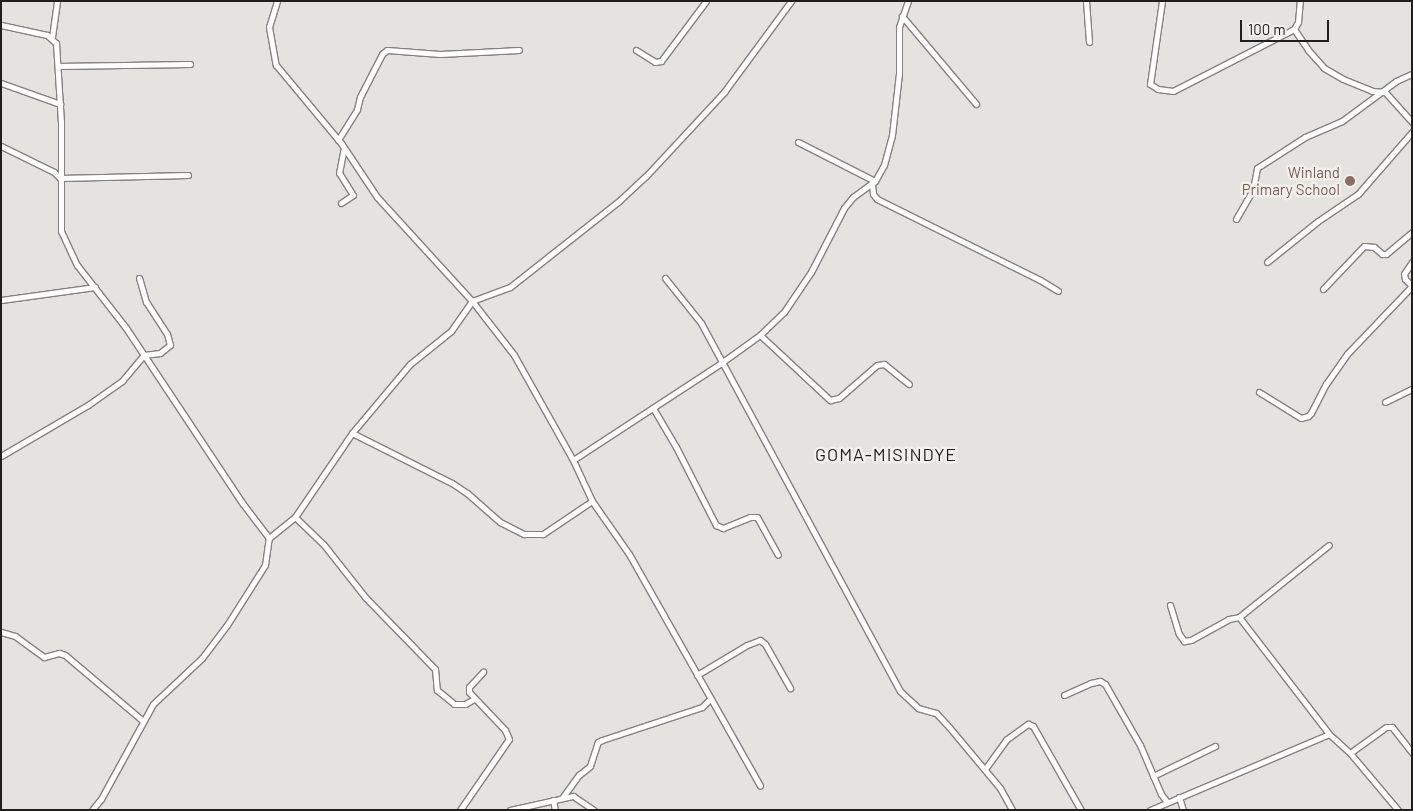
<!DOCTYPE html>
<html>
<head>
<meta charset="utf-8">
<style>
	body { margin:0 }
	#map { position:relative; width:1413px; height:811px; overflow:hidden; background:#e5e3df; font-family:Barlow,sans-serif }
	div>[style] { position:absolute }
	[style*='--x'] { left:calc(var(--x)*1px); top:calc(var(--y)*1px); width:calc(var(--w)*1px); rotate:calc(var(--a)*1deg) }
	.roads { filter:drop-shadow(1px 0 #84827e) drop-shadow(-1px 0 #84827e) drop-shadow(0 1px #84827e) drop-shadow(0 -1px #84827e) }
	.street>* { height:5px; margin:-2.5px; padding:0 2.5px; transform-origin:2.5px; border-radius:2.5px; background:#fff }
	.dots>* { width:14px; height:14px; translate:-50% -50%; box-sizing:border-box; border:2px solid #f3f0ec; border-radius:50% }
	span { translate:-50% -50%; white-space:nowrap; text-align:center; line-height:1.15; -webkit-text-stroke:5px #f3f0ec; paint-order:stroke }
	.education-label { font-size:15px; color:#785e54 }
	.right { translate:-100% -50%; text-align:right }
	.quarter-label { font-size:18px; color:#201f1e; letter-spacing:1px }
	.frame { position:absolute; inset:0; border:2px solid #201f1e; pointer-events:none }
	.scale { position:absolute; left:1240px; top:20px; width:89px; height:22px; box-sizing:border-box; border:2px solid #201f1e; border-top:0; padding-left:6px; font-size:15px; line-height:18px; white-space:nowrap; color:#201f1e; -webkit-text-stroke:4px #f3f0ec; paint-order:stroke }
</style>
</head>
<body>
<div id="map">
	<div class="roads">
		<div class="street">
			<i style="--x:277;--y:1;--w:27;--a:107"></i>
			<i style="--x:269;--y:27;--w:39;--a:80"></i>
			<i style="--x:276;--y:65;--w:102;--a:50.2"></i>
			<i style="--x:341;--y:143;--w:65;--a:56.3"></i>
			<i style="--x:377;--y:197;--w:141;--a:47.6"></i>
			<i style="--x:472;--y:301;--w:68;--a:52.1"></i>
			<i style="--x:514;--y:355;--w:120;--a:60.7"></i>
			<i style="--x:573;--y:460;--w:177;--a:-33.2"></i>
			<i style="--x:721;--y:363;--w:48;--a:-35.7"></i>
			<i style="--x:760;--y:335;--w:33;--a:-44"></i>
			<i style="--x:784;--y:312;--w:48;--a:-56"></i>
			<i style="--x:811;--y:272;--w:72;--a:-62.7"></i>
			<i style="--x:844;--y:208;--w:14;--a:-51"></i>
			<i style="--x:853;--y:197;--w:27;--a:-36"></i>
			<i style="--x:875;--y:181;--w:18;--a:-61"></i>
			<i style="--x:884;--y:165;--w:31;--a:-75"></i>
			<i style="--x:892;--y:135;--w:61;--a:-83.5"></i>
			<i style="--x:899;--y:74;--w:47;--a:-90"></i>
			<i style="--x:899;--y:27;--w:28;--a:-71"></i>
			<i style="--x:1086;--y:1;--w:41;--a:85.8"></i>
			<i style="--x:1162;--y:1;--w:84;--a:98.2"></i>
			<i style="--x:1150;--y:84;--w:9;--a:32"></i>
			<i style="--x:1158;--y:89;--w:15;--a:8"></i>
			<i style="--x:1173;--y:91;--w:136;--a:-27.1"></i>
			<i style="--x:1294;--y:29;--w:8;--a:-60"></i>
			<i style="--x:1298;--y:22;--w:21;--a:-85"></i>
			<i style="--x:902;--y:16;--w:115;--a:49.9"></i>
			<i style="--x:1;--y:25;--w:47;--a:12.3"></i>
			<i style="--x:47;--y:35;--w:12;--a:42"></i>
			<i style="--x:56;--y:43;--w:79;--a:86.4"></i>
			<i style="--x:61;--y:122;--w:109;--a:90"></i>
			<i style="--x:61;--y:231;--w:38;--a:65"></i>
			<i style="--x:77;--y:265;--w:80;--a:52.1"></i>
			<i style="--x:126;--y:328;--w:211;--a:56.4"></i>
			<i style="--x:243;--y:504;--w:43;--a:52.6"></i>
			<i style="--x:1294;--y:29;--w:25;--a:56"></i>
			<i style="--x:1308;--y:50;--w:24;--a:48"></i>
			<i style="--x:1324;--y:68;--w:22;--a:30"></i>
			<i style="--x:1343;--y:79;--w:31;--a:22"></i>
			<i style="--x:1372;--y:91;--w:13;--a:4"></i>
			<i style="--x:1385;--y:92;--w:40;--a:48"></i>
			<i style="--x:52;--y:37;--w:36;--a:-82"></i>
			<i style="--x:636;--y:50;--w:22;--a:32"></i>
			<i style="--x:655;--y:62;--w:6;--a:-9"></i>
			<i style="--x:661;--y:61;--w:75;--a:-53.1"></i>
			<i style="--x:58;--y:66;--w:132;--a:-0.9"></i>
			<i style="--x:1;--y:83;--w:63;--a:19.6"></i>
			<i style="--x:338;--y:140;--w:36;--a:-58"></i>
			<i style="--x:357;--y:109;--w:12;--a:-76"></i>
			<i style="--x:360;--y:97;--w:48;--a:-62.9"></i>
			<i style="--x:382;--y:54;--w:6;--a:-39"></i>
			<i style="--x:387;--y:50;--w:53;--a:4.3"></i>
			<i style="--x:440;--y:54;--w:79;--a:-2.9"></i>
			<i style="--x:798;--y:142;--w:86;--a:26.9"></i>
			<i style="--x:1;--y:146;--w:59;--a:26.1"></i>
			<i style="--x:54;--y:172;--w:8;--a:45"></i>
			<i style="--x:60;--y:178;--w:128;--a:-1.3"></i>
			<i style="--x:872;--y:184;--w:10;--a:84"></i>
			<i style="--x:873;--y:194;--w:6;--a:51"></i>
			<i style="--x:877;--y:199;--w:182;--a:26.4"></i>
			<i style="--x:1040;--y:280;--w:21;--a:31"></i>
			<i style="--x:341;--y:203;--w:14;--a:-34"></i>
			<i style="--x:353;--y:195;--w:26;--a:-122"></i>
			<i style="--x:339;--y:173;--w:25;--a:-79"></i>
			<i style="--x:1236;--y:219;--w:34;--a:-60"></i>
			<i style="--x:1253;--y:189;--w:21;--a:-79"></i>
			<i style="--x:1257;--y:168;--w:57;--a:-32.9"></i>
			<i style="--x:1305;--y:137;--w:40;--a:-23.4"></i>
			<i style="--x:1342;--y:121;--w:67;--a:-36.5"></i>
			<i style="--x:1396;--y:81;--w:17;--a:-24"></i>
			<i style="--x:1267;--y:262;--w:65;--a:-38.8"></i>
			<i style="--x:1318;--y:221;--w:48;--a:-34"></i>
			<i style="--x:1358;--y:194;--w:82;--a:-48.9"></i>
			<i style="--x:1412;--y:262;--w:14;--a:124"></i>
			<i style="--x:1404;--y:274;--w:5;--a:79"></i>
			<i style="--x:1405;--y:279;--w:10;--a:45"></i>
			<i style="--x:665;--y:278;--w:58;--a:51.3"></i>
			<i style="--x:701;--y:323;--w:418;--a:61.6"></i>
			<i style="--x:900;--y:691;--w:25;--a:43"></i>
			<i style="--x:918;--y:708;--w:19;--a:16"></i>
			<i style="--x:936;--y:713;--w:19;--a:47"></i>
			<i style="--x:949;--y:727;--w:80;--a:50.1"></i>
			<i style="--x:1000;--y:788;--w:25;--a:61"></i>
			<i style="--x:1323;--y:289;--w:59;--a:-46.4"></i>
			<i style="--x:1364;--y:246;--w:10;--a:6"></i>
			<i style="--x:1374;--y:247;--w:11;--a:41"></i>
			<i style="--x:1382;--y:254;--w:4;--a:0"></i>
			<i style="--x:1386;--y:254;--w:34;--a:-40"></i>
			<i style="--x:1;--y:300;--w:95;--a:-7.9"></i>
			<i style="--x:760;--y:335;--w:96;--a:42.9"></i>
			<i style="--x:830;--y:400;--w:9;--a:-13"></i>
			<i style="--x:839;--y:398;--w:50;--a:-41"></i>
			<i style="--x:877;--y:365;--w:7;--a:-8"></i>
			<i style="--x:884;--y:364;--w:32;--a:39"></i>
			<i style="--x:1259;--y:392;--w:49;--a:31.8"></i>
			<i style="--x:1301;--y:418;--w:7;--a:-16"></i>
			<i style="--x:1308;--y:416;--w:4;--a:-45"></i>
			<i style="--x:1311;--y:413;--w:33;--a:-63"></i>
			<i style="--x:1326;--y:384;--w:37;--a:-55"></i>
			<i style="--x:1347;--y:354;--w:94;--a:-46.3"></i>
			<i style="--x:1385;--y:402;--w:30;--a:-26"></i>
			<i style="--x:653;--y:408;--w:45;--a:59.5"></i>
			<i style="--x:676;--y:447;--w:88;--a:62.9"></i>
			<i style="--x:716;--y:525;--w:8;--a:23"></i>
			<i style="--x:723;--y:528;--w:29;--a:-22"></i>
			<i style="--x:750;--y:517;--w:7;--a:0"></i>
			<i style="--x:757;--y:517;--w:43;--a:61.1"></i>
			<i style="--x:352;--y:433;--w:112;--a:26.6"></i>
			<i style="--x:452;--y:483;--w:18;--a:34"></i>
			<i style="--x:467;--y:493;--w:44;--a:41.3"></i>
			<i style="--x:500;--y:522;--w:27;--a:27"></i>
			<i style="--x:524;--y:534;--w:19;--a:0"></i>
			<i style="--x:543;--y:534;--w:59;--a:-34"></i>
			<i style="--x:1;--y:456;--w:101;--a:-30.4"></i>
			<i style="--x:88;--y:405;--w:42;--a:-35.2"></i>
			<i style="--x:122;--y:381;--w:34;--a:-50"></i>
			<i style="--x:144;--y:355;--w:16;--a:-7"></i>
			<i style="--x:160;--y:353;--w:13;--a:-39"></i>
			<i style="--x:170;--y:345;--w:11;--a:-105"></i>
			<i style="--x:167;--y:334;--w:38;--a:-123"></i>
			<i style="--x:146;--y:302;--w:25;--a:-106"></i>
			<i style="--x:573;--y:460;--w:45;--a:65.1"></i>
			<i style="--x:592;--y:501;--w:65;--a:55.1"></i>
			<i style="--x:629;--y:554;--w:266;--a:60.5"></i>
			<i style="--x:295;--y:517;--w:40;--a:44"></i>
			<i style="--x:324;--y:545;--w:66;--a:51.7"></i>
			<i style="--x:365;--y:597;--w:100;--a:45.8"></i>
			<i style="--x:435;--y:669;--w:21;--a:85"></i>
			<i style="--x:437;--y:690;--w:22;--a:39"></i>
			<i style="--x:454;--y:704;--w:11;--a:0"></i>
			<i style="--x:465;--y:704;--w:10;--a:-29"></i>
			<i style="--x:1170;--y:605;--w:30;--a:73"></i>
			<i style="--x:1179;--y:634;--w:9;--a:54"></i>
			<i style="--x:1184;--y:641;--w:7;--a:-8"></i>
			<i style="--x:1191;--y:640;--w:43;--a:-28.9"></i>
			<i style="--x:1229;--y:619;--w:10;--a:-11"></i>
			<i style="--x:1239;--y:617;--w:148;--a:52.4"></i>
			<i style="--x:1329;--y:734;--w:28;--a:42"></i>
			<i style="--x:1350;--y:753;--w:75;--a:49.9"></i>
			<i style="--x:1239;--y:617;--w:115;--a:-38.7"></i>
			<i style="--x:1;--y:632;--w:15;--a:16"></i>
			<i style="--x:15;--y:636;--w:36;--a:36"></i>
			<i style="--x:44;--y:657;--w:16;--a:-15"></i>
			<i style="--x:59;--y:653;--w:6;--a:18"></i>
			<i style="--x:65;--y:655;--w:102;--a:40.2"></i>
			<i style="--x:697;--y:675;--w:58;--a:-31"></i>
			<i style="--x:747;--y:645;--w:14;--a:-21"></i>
			<i style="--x:760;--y:640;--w:6;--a:39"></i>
			<i style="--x:765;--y:644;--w:51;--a:60.4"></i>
			<i style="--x:1064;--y:695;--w:30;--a:-24"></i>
			<i style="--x:1091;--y:683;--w:9;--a:-13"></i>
			<i style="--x:1100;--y:681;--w:6;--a:31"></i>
			<i style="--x:1105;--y:684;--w:70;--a:60.2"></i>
			<i style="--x:1140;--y:745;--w:53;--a:66.8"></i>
			<i style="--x:1161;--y:794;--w:10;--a:53"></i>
			<i style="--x:1350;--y:753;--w:44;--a:-35.8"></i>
			<i style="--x:1386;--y:727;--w:6;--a:0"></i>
			<i style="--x:1392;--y:727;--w:33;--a:52"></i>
			<i style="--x:985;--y:769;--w:37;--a:-54"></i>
			<i style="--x:1007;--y:739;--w:26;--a:-36"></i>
			<i style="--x:1028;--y:724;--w:5;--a:22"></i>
			<i style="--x:1033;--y:726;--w:97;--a:60.3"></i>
			<i style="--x:1153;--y:776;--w:69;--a:-25.8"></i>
			<i style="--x:1179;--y:797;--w:14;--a:73"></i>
			<i style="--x:562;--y:798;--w:29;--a:-54"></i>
			<i style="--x:579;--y:775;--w:14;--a:-39"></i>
			<i style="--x:590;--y:766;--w:25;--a:-72"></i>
			<i style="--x:598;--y:742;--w:4;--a:-27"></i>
			<i style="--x:602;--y:740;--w:105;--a:-18.3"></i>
			<i style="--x:702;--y:707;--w:11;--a:-45"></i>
			<i style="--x:553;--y:800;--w:10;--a:79"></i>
			<i style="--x:92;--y:810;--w:14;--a:-51"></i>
			<i style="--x:101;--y:799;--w:108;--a:-61.3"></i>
			<i style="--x:153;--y:704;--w:67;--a:-43.2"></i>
			<i style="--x:202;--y:658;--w:41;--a:-52.9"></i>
			<i style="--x:227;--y:625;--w:71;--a:-57.7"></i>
			<i style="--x:265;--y:565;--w:27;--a:-82"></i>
			<i style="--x:269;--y:538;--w:33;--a:-39"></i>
			<i style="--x:295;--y:517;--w:102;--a:-55.8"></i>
			<i style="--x:352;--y:433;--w:90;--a:-50"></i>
			<i style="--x:410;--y:364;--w:53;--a:-38.8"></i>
			<i style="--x:451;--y:331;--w:37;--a:-55"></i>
			<i style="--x:472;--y:301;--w:40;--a:-20.2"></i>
			<i style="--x:510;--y:287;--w:140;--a:-38.3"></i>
			<i style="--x:620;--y:200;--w:35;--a:-43"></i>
			<i style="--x:646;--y:176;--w:115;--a:-47.1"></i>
			<i style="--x:724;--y:92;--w:113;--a:-53.6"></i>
			<i style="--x:460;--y:810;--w:86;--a:-55.4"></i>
			<i style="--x:509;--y:739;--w:10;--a:-114"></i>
			<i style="--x:505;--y:730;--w:52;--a:-133.5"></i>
			<i style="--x:469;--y:692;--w:5;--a:-90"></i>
			<i style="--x:469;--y:687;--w:21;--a:-47"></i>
			<i style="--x:510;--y:810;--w:65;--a:-12.5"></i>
			<i style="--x:573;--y:796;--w:25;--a:34"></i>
			<i style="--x:1150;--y:810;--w:194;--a:-23"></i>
		</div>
	</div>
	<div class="dots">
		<i style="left:1350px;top:181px;background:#8d6e63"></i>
	</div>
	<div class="education-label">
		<span class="right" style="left:1340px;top:181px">Winland<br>Primary School</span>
	</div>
	<div class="quarter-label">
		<span style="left:886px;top:454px">GOMA-MISINDYE</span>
	</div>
	<div class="frame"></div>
	<div class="scale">100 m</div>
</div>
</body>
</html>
